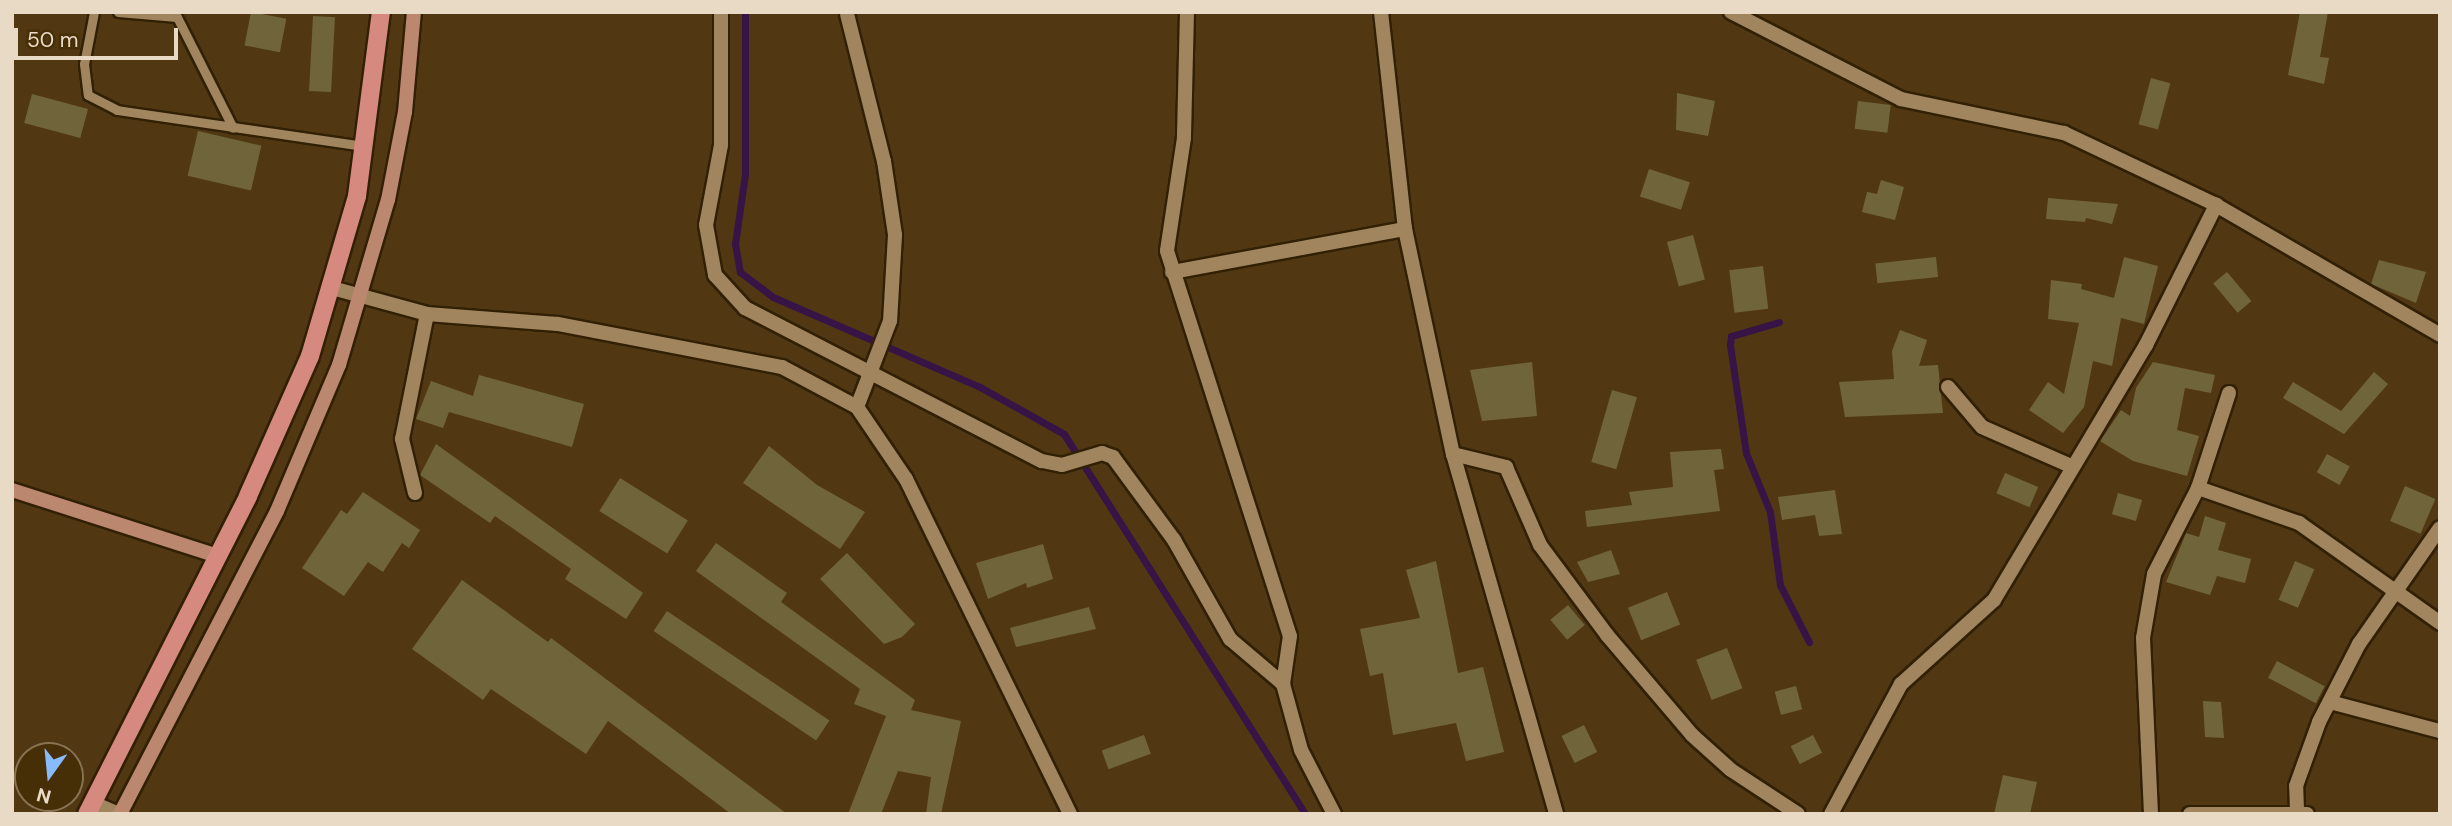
<!DOCTYPE html>
<html>
<head>
<meta charset="utf-8">
<style>
	body { margin:0 }
	#map { position:relative; width:2452px; height:826px; overflow:hidden; background:#513813; font-family:"DM Sans",sans-serif }
	div>[style] { position:absolute }
	[style*='--x'] { left:calc(var(--x)*1px); top:calc(var(--y)*1px); width:calc(var(--w)*1px); rotate:calc(var(--a)*1deg) }
	.stream>* { height:7px; margin:-3.5px; padding:0 3.5px; transform-origin:3.5px; border-radius:3.5px; background:#381346 }
	.building>* { inset:0; background:#70653a; transform-origin:0 0 }
	.roads { filter:drop-shadow(2px 0 #322004) drop-shadow(-2px 0 #322004) drop-shadow(0 2px #322004) drop-shadow(0 -2px #322004) }
	.lane>* { height:9px; margin:-4.5px; padding:0 4.5px; transform-origin:4.5px; border-radius:4.5px; background:#a1855f }
	.street>* { height:14px; margin:-7px; padding:0 7px; transform-origin:7px; border-radius:7px; background:#a1855f }
	.secondary>* { height:14px; margin:-7px; padding:0 7px; transform-origin:7px; border-radius:7px; background:#bb876f }
	.primary>* { height:18px; margin:-9px; padding:0 9px; transform-origin:9px; border-radius:9px; background:#d5897f }
	span { translate:-50% -50%; white-space:nowrap; text-align:center; line-height:1.15; -webkit-text-stroke:5px #462e06; paint-order:stroke }
	.frame { position:absolute; inset:0; border:14px solid #e9dac6; pointer-events:none }
	.north { position:absolute; left:14px; top:742px; width:70px; height:70px; box-sizing:border-box; background:#462e06; border:2px solid #877353; border-radius:50%; rotate:195deg; font-size:19px; font-weight:700; line-height:28px; text-align:center; color:#e9dac6 }
	.north::after { content:''; display:block; margin:auto; width:24px; height:32px; background:#88bbfc; clip-path:polygon(50% 0,100% 100%,50% 72%,0 100%) }
	.scale { position:absolute; left:14px; top:28px; width:164px; height:32px; box-sizing:border-box; border:4px solid #e9dac6; border-top:0; padding-left:9px; font-size:21px; line-height:24px; white-space:nowrap; color:#e9dac6; -webkit-text-stroke:5px #462e06; paint-order:stroke }
</style>
</head>
<body>
<div id="map">
	<div class="stream">
		<i style="--x:745;--y:12;--w:162;--a:90"></i>
		<i style="--x:745;--y:174;--w:71;--a:98.1"></i>
		<i style="--x:735;--y:244;--w:28;--a:80"></i>
		<i style="--x:740;--y:272;--w:41;--a:37.1"></i>
		<i style="--x:773;--y:297;--w:226;--a:23.5"></i>
		<i style="--x:980;--y:387;--w:96;--a:29.2"></i>
		<i style="--x:1064;--y:434;--w:450;--a:57.6"></i>
		<i style="--x:1779;--y:322;--w:50;--a:163.7"></i>
		<i style="--x:1731;--y:336;--w:9;--a:96"></i>
		<i style="--x:1730;--y:345;--w:109;--a:81.6"></i>
		<i style="--x:1746;--y:453;--w:64;--a:67.9"></i>
		<i style="--x:1770;--y:512;--w:74;--a:82.2"></i>
		<i style="--x:1780;--y:585;--w:64;--a:63"></i>
	</div>
	<div class="building">
		<i style="left:251px;top:12px;width:36px;height:34px;rotate:11deg"></i>
		<i style="clip-path:polygon(2300px 12px,2328px 12px,2320px 57px,2329px 58px,2324px 84px,2288px 75px)"></i>
		<i style="left:313px;top:16px;width:22px;height:75px;rotate:3deg"></i>
		<i style="left:2151px;top:78px;width:20px;height:48px;rotate:15deg"></i>
		<i style="clip-path:polygon(1677px 93px,1715px 101px,1708px 136px,1676px 130px)"></i>
		<i style="left:32px;top:94px;width:58px;height:30px;rotate:15deg"></i>
		<i style="left:1858px;top:101px;width:33px;height:28px;rotate:7deg"></i>
		<i style="left:198px;top:131px;width:65px;height:46px;rotate:13deg"></i>
		<i style="left:1649px;top:169px;width:43px;height:29px;rotate:18deg"></i>
		<i style="clip-path:polygon(1881px 180px,1904px 187px,1895px 220px,1862px 212px,1867px 192px,1877px 194px)"></i>
		<i style="clip-path:polygon(2048px 198px,2118px 204px,2112px 224px,2086px 218px,2085px 222px,2046px 219px)"></i>
		<i style="left:1693px;top:235px;width:46px;height:27px;rotate:75deg"></i>
		<i style="left:1936px;top:257px;width:20px;height:61px;rotate:84deg"></i>
		<i style="clip-path:polygon(2124px 257px,2158px 266px,2144px 324px,2121px 318px,2112px 366px,2093px 361px,2084px 407px,2063px 433px,2029px 410px,2048px 382px,2064px 394px,2079px 323px,2048px 319px,2051px 280px,2082px 284px,2081px 289px,2114px 298px)"></i>
		<i style="clip-path:polygon(2379px 260px,2426px 272px,2416px 303px,2371px 284px)"></i>
		<i style="left:1763px;top:266px;width:43px;height:34px;rotate:83deg"></i>
		<i style="left:2227px;top:272px;width:38px;height:18px;rotate:50deg"></i>
		<i style="clip-path:polygon(1900px 330px,1927px 340px,1919px 366px,1938px 365px,1943px 413px,1845px 417px,1839px 382px,1894px 379px,1892px 351px)"></i>
		<i style="clip-path:polygon(1532px 362px,1537px 416px,1482px 421px,1470px 370px)"></i>
		<i style="clip-path:polygon(2153px 362px,2215px 375px,2211px 393px,2185px 388px,2177px 430px,2199px 436px,2187px 476px,2133px 461px,2100px 441px,2121px 410px,2130px 416px,2136px 388px)"></i>
		<i style="clip-path:polygon(2374px 372px,2388px 384px,2344px 434px,2283px 398px,2293px 382px,2341px 411px)"></i>
		<i style="clip-path:polygon(479px 375px,584px 404px,572px 447px,449px 412px,443px 428px,416px 419px,431px 381px,473px 396px)"></i>
		<i style="left:1612px;top:390px;width:26px;height:75px;rotate:16deg"></i>
		<i style="clip-path:polygon(436px 444px,643px 593px,626px 619px,565px 579px,571px 569px,495px 516px,490px 523px,420px 475px)"></i>
		<i style="clip-path:polygon(769px 446px,817px 485px,865px 512px,840px 549px,743px 483px)"></i>
		<i style="clip-path:polygon(1721px 449px,1724px 469px,1714px 470px,1720px 511px,1587px 527px,1585px 511px,1632px 505px,1629px 492px,1673px 487px,1670px 452px)"></i>
		<i style="left:2327px;top:454px;width:26px;height:21px;rotate:29deg"></i>
		<i style="left:2005px;top:473px;width:36px;height:22px;rotate:23deg"></i>
		<i style="left:620px;top:478px;width:80px;height:39px;rotate:32deg"></i>
		<i style="left:2405px;top:486px;width:33px;height:38px;rotate:23deg"></i>
		<i style="clip-path:polygon(1835px 490px,1842px 534px,1819px 536px,1815px 515px,1782px 520px,1778px 497px)"></i>
		<i style="clip-path:polygon(363px 492px,420px 530px,409px 548px,402px 543px,383px 572px,368px 562px,344px 596px,302px 568px,341px 510px,347px 514px)"></i>
		<i style="left:2118px;top:493px;width:25px;height:22px;rotate:16deg"></i>
		<i style="clip-path:polygon(2205px 516px,2226px 523px,2218px 550px,2251px 559px,2245px 583px,2217px 576px,2210px 595px,2166px 582px,2186px 533px,2199px 537px)"></i>
		<i style="clip-path:polygon(716px 543px,787px 593px,781px 602px,915px 700px,911px 710px,961px 721px,941px 814px,926px 814px,931px 777px,898px 771px,881px 814px,848px 814px,886px 716px,854px 704px,860px 689px,696px 571px)"></i>
		<i style="clip-path:polygon(1043px 544px,1053px 579px,1027px 588px,1026px 583px,988px 599px,976px 563px)"></i>
		<i style="clip-path:polygon(1611px 550px,1620px 574px,1588px 582px,1577px 562px)"></i>
		<i style="clip-path:polygon(847px 553px,915px 624px,902px 637px,884px 644px,820px 579px)"></i>
		<i style="clip-path:polygon(1436px 561px,1458px 673px,1483px 667px,1504px 752px,1466px 761px,1456px 723px,1393px 735px,1383px 673px,1370px 676px,1360px 629px,1420px 618px,1406px 570px)"></i>
		<i style="left:2295px;top:561px;width:21px;height:42px;rotate:23deg"></i>
		<i style="clip-path:polygon(462px 580px,548px 642px,551px 638px,787px 814px,731px 814px,608px 721px,586px 754px,491px 689px,483px 700px,412px 649px)"></i>
		<i style="left:1667px;top:592px;width:35px;height:42px;rotate:68deg"></i>
		<i style="left:1568px;top:605px;width:26px;height:23px;rotate:50deg"></i>
		<i style="clip-path:polygon(1089px 607px,1096px 629px,1016px 647px,1010px 628px)"></i>
		<i style="left:667px;top:611px;width:196px;height:24px;rotate:34deg"></i>
		<i style="left:1727px;top:648px;width:43px;height:33px;rotate:69deg"></i>
		<i style="left:2277px;top:661px;width:54px;height:19px;rotate:28deg"></i>
		<i style="left:1796px;top:686px;width:24px;height:22px;rotate:75deg"></i>
		<i style="clip-path:polygon(2203px 701px,2221px 702px,2224px 738px,2205px 737px)"></i>
		<i style="left:1584px;top:725px;width:30px;height:25px;rotate:64deg"></i>
		<i style="left:1144px;top:735px;width:20px;height:45px;rotate:70deg"></i>
		<i style="left:1813px;top:735px;width:20px;height:25px;rotate:63deg"></i>
		<i style="clip-path:polygon(2003px 775px,2037px 782px,2030px 814px,1994px 814px)"></i>
	</div>
	<div class="roads">
		<div class="lane">
			<i style="--x:94;--y:12;--w:53;--a:100.9"></i>
			<i style="--x:84;--y:64;--w:31;--a:83"></i>
			<i style="--x:88;--y:95;--w:33;--a:27"></i>
			<i style="--x:117;--y:110;--w:250;--a:8.3"></i>
			<i style="--x:118;--y:12;--w:59;--a:4.8"></i>
			<i style="--x:177;--y:17;--w:124;--a:63.2"></i>
		</div>
		<div class="street">
			<i style="--x:721;--y:12;--w:133;--a:90"></i>
			<i style="--x:721;--y:145;--w:81;--a:100.6"></i>
			<i style="--x:706;--y:225;--w:51;--a:79.8"></i>
			<i style="--x:715;--y:275;--w:45;--a:47.7"></i>
			<i style="--x:745;--y:308;--w:334;--a:27.3"></i>
			<i style="--x:1042;--y:461;--w:20;--a:11"></i>
			<i style="--x:1062;--y:465;--w:42;--a:-16.7"></i>
			<i style="--x:1102;--y:453;--w:12;--a:20"></i>
			<i style="--x:1113;--y:457;--w:103;--a:53.7"></i>
			<i style="--x:1174;--y:540;--w:114;--a:60.5"></i>
			<i style="--x:1230;--y:639;--w:70;--a:40.3"></i>
			<i style="--x:1187;--y:12;--w:126;--a:91.4"></i>
			<i style="--x:1184;--y:138;--w:114;--a:98.6"></i>
			<i style="--x:1167;--y:251;--w:404;--a:72.3"></i>
			<i style="--x:1290;--y:636;--w:49;--a:98.3"></i>
			<i style="--x:1283;--y:684;--w:68;--a:74.7"></i>
			<i style="--x:1301;--y:750;--w:72;--a:62.7"></i>
			<i style="--x:1381;--y:12;--w:218;--a:83.7"></i>
			<i style="--x:1405;--y:229;--w:230;--a:78"></i>
			<i style="--x:1453;--y:454;--w:374;--a:74"></i>
			<i style="--x:1731;--y:12;--w:191;--a:27.1"></i>
			<i style="--x:1901;--y:99;--w:167;--a:11.8"></i>
			<i style="--x:2064;--y:133;--w:168;--a:25.3"></i>
			<i style="--x:2216;--y:205;--w:259;--a:30.1"></i>
			<i style="--x:847;--y:14;--w:152;--a:75.9"></i>
			<i style="--x:884;--y:161;--w:75;--a:81.5"></i>
			<i style="--x:895;--y:235;--w:86;--a:93.3"></i>
			<i style="--x:890;--y:321;--w:92;--a:111"></i>
			<i style="--x:1172;--y:272;--w:237;--a:-10.5"></i>
			<i style="--x:332;--y:288;--w:98;--a:15.3"></i>
			<i style="--x:427;--y:314;--w:131;--a:4.4"></i>
			<i style="--x:558;--y:324;--w:228;--a:10.9"></i>
			<i style="--x:782;--y:367;--w:85;--a:28.1"></i>
			<i style="--x:857;--y:407;--w:87;--a:55.8"></i>
			<i style="--x:906;--y:479;--w:373;--a:63.9"></i>
			<i style="--x:1948;--y:387;--w:52;--a:49.6"></i>
			<i style="--x:1982;--y:427;--w:97;--a:23.7"></i>
			<i style="--x:1453;--y:454;--w:55;--a:13.8"></i>
			<i style="--x:1506;--y:467;--w:85;--a:66.4"></i>
			<i style="--x:1540;--y:545;--w:112;--a:53.3"></i>
			<i style="--x:1607;--y:635;--w:131;--a:49.6"></i>
			<i style="--x:1692;--y:735;--w:52;--a:41.9"></i>
			<i style="--x:1731;--y:770;--w:80;--a:33.3"></i>
			<i style="--x:2198;--y:488;--w:107;--a:19.1"></i>
			<i style="--x:2299;--y:523;--w:173;--a:35.3"></i>
			<i style="--x:415;--y:493;--w:56;--a:-103.5"></i>
			<i style="--x:402;--y:439;--w:127;--a:-78.7"></i>
			<i style="--x:2330;--y:702;--w:114;--a:14.8"></i>
			<i style="--x:93;--y:803;--w:28;--a:23"></i>
			<i style="--x:2297;--y:810;--w:24;--a:-92"></i>
			<i style="--x:2296;--y:786;--w:68;--a:-70.2"></i>
			<i style="--x:2319;--y:722;--w:88;--a:-62.9"></i>
			<i style="--x:2359;--y:644;--w:141;--a:-55.1"></i>
			<i style="--x:1831;--y:814;--w:148;--a:-61.7"></i>
			<i style="--x:1901;--y:684;--w:125;--a:-42.1"></i>
			<i style="--x:1994;--y:600;--w:297;--a:-59.2"></i>
			<i style="--x:2146;--y:345;--w:157;--a:-63.4"></i>
			<i style="--x:2151;--y:814;--w:176;--a:-92.6"></i>
			<i style="--x:2143;--y:638;--w:65;--a:-80.2"></i>
			<i style="--x:2154;--y:574;--w:97;--a:-62.9"></i>
			<i style="--x:2198;--y:488;--w:100;--a:-71.9"></i>
			<i style="--x:2190;--y:814;--w:117;--a:0"></i>
		</div>
		<div class="secondary">
			<i style="--x:12;--y:490;--w:213;--a:17.8"></i>
			<i style="--x:120;--y:814;--w:341;--a:-62.6"></i>
			<i style="--x:277;--y:511;--w:159;--a:-67"></i>
			<i style="--x:339;--y:365;--w:172;--a:-73.5"></i>
			<i style="--x:388;--y:200;--w:90;--a:-79.1"></i>
			<i style="--x:405;--y:112;--w:100;--a:-84.9"></i>
		</div>
		<div class="primary">
			<i style="--x:87;--y:814;--w:356;--a:-63.1"></i>
			<i style="--x:248;--y:496;--w:153;--a:-66.1"></i>
			<i style="--x:310;--y:356;--w:167;--a:-73.6"></i>
			<i style="--x:357;--y:196;--w:186;--a:-82.6"></i>
		</div>
	</div>
	<div class="frame"></div>
	<div class="north">N</div>
	<div class="scale">50 m</div>
</div>
</body>
</html>
